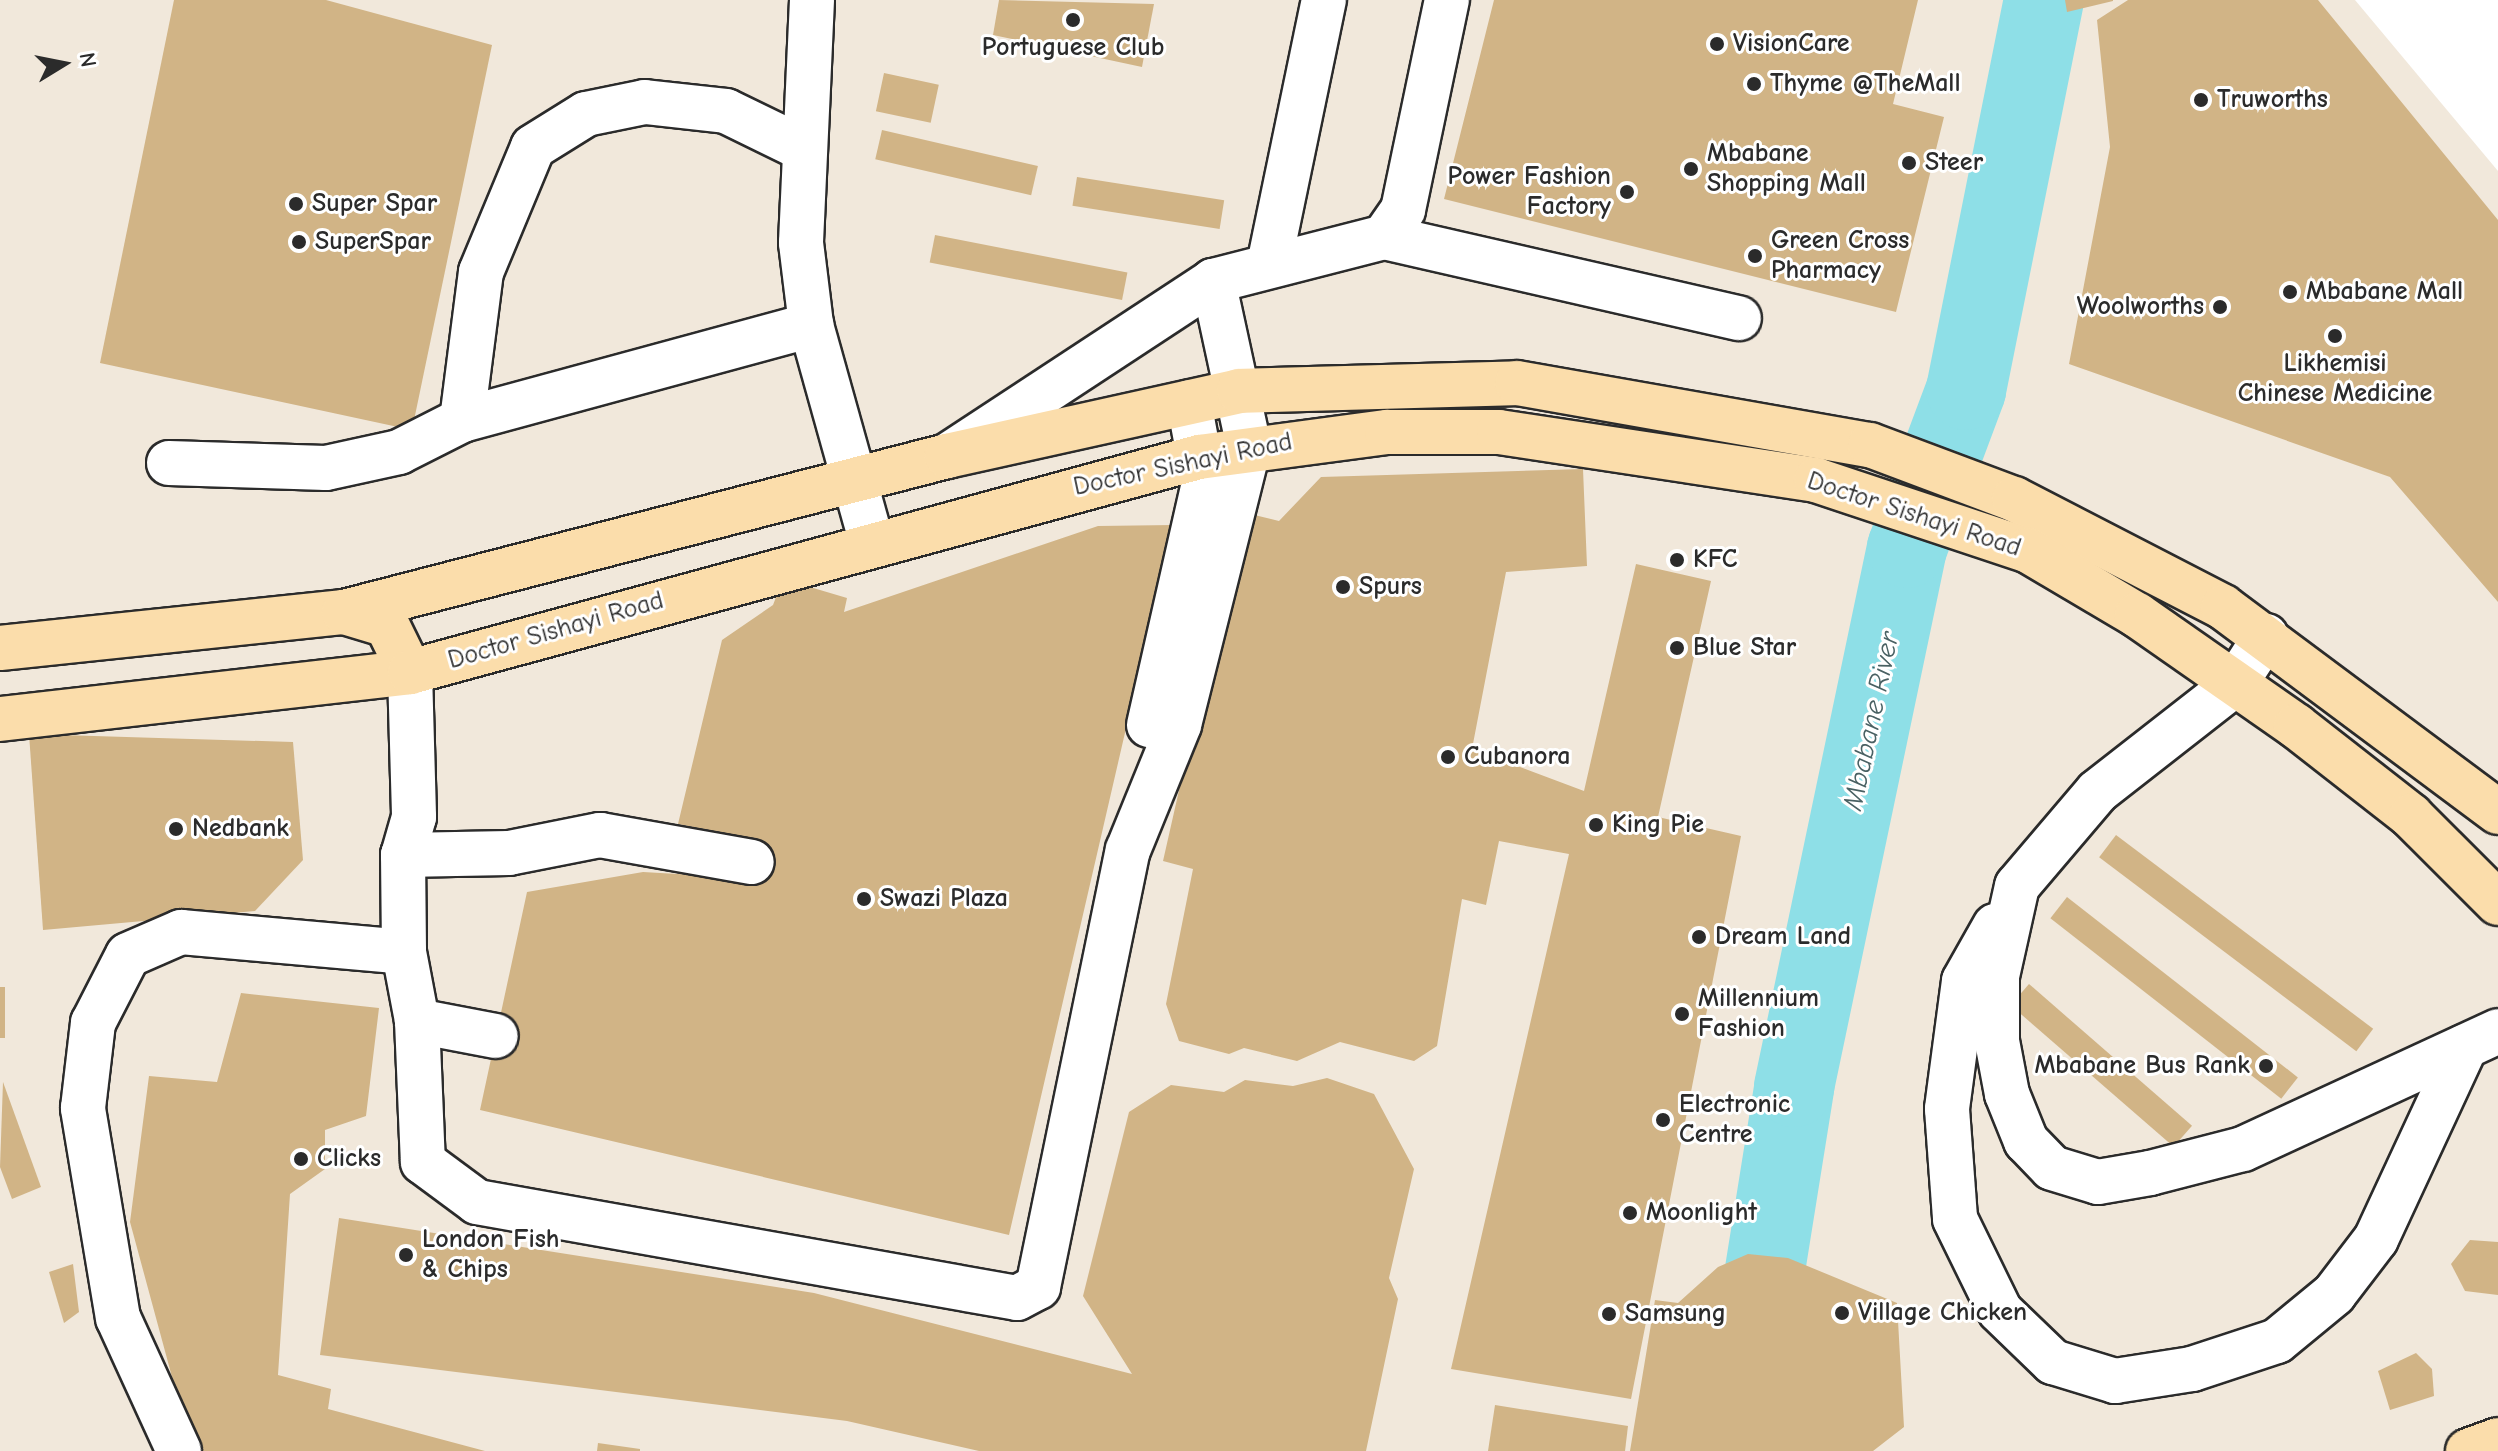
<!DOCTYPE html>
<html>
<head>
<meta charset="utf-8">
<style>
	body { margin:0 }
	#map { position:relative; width:2498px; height:1451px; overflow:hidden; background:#fff; font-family:"Comic Neue",sans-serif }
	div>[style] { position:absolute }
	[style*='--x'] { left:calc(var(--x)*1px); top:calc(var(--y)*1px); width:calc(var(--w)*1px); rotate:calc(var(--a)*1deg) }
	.built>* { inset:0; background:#f1e8db }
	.river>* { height:80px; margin:-40px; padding:0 40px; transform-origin:40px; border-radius:40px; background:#8edfe7 }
	.building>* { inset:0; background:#d1b486; transform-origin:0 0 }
	.roads { filter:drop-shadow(2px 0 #2b2b2b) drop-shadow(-2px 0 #2b2b2b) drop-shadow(0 2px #2b2b2b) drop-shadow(0 -2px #2b2b2b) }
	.minor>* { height:44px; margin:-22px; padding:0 22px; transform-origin:22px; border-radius:22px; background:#fff }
	.major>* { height:44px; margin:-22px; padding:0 22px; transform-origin:22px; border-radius:22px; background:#fbddab }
	.dots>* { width:22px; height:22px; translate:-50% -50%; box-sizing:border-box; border:4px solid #fff; border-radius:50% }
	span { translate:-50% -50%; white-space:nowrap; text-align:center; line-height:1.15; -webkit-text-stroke:6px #fff; paint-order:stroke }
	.poi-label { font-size:26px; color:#2b2b2b; font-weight:700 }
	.left { translate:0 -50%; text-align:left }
	.right { translate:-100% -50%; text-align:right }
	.street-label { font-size:26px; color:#2b2b2b }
	.water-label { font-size:28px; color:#496163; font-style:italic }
	.north { position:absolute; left:24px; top:24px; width:80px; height:80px; -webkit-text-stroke:6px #fff; paint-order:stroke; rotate:80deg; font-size:22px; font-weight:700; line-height:32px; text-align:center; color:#2b2b2b }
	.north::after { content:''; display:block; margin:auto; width:28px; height:36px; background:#2b2b2b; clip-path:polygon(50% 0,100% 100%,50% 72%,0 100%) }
</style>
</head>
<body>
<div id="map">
	<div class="built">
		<i style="clip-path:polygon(0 0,2355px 0,2498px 171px,2498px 1451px,0 1451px)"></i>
	</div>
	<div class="river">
		<i style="--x:1736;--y:1451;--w:369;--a:-80.9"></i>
		<i style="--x:1794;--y:1087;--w:551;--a:-78.16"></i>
		<i style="--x:1907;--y:548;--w:169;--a:-69.5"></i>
		<i style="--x:1966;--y:390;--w:398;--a:-78.7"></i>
	</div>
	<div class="building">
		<i style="clip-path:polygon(174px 0,326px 0,492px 45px,412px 430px,100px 363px)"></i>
		<i style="clip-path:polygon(999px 0,1154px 4px,1142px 67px,993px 35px)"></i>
		<i style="clip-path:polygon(1494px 0,1918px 0,1893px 104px,1944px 117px,1896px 312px,1444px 199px)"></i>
		<i style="clip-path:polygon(2065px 0,2113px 0,2113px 1px,2067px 12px)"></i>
		<i style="clip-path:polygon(2128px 0,2318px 0,2498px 220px,2498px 602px,2390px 477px,2069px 364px,2110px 147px,2097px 20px)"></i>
		<i style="left:884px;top:73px;width:56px;height:39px;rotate:12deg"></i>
		<i style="left:882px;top:130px;width:160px;height:30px;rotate:13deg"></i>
		<i style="left:1077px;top:177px;width:149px;height:29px;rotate:9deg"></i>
		<i style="left:935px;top:235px;width:196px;height:28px;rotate:11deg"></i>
		<i style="clip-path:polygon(1583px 469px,1587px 566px,1506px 572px,1472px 749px,1584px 791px,1636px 564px,1711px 581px,1658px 817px,1741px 836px,1631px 1399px,1451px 1369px,1569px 854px,1499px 841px,1486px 905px,1462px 899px,1437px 1046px,1414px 1061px,1340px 1042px,1297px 1061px,1244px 1048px,1229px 1054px,1179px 1041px,1166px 1004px,1193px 869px,1163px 861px,1242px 512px,1279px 521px,1321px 477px)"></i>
		<i style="clip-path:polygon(1173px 525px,1009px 1235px,480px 1110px,527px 892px,643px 872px,747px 878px,759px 840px,678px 824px,722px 640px,773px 605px,783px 579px,847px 598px,844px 612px,1098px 526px)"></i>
		<i style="clip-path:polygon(29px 734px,293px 742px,303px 860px,255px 911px,43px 930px)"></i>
		<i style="left:2116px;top:835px;width:322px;height:28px;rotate:37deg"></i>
		<i style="left:2067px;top:897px;width:293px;height:27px;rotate:38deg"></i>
		<i style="left:2029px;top:984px;width:216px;height:28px;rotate:41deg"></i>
		<i style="left:0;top:987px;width:5px;height:51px"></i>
		<i style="clip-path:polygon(241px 993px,379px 1008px,366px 1116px,325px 1130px,325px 1169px,290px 1194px,278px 1375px,331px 1389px,328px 1409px,485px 1451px,196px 1451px,188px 1436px,130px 1222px,149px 1076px,217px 1082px)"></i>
		<i style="clip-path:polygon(1327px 1078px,1374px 1094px,1414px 1169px,1389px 1278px,1398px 1299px,1366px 1451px,979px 1451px,847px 1421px,320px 1355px,339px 1218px,814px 1293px,1132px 1374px,1083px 1296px,1129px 1112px,1171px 1085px,1224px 1092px,1245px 1080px,1293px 1086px)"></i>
		<i style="clip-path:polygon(3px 1082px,41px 1187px,12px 1199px,0 1167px)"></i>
		<i style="clip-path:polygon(2470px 1240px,2498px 1242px,2498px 1295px,2465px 1291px,2451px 1264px)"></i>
		<i style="clip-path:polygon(1748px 1254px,1788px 1258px,1897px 1303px,1904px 1427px,1873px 1451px,1630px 1451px,1655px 1300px,1678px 1303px,1718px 1267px)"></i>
		<i style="clip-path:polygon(73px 1264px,79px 1312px,64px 1323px,49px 1272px)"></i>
		<i style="clip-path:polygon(2416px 1353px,2432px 1369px,2434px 1396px,2390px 1410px,2378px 1371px)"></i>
		<i style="clip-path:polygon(1495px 1405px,1628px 1426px,1625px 1451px,1488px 1451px)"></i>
		<i style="clip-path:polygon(598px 1443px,640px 1449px,640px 1451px,597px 1451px)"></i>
	</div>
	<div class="roads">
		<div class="minor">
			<i style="--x:812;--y:0;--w:243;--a:92.6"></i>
			<i style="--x:801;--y:243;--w:83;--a:83"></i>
			<i style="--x:811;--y:325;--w:227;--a:74.4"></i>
			<i style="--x:1384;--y:237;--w:364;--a:12.9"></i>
			<i style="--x:1269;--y:265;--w:271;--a:-78.3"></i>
			<i style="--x:462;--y:420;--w:149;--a:-82.7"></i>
			<i style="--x:481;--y:272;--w:135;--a:-67.4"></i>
			<i style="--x:533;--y:147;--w:62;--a:-31.9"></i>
			<i style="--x:586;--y:114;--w:60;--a:-11.5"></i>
			<i style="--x:645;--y:102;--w:81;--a:6.3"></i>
			<i style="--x:726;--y:111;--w:87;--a:26"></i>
			<i style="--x:947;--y:456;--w:318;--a:-33.3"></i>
			<i style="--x:1213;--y:281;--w:177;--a:-14.4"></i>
			<i style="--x:1384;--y:237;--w:33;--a:-55"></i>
			<i style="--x:1403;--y:210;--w:215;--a:-78.2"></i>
			<i style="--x:169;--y:463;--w:157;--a:1.8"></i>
			<i style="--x:326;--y:468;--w:75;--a:-12.4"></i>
			<i style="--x:399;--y:452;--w:71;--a:-26.9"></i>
			<i style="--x:462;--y:420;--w:362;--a:-15.2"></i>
			<i style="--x:2266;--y:636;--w:57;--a:122.9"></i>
			<i style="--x:2235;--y:684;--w:175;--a:142"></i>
			<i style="--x:2097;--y:792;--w:123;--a:130.4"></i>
			<i style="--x:2017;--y:886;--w:92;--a:102.5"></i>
			<i style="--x:1997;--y:976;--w:65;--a:90"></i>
			<i style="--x:1997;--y:1041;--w:54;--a:79.3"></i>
			<i style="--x:2007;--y:1094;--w:51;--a:68"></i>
			<i style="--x:2026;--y:1141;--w:37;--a:46"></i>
			<i style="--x:2052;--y:1168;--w:48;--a:16.9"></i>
			<i style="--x:2098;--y:1182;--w:53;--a:-9.8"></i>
			<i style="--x:2150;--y:1173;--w:96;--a:-14.5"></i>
			<i style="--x:2243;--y:1149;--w:281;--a:-24.8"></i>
			<i style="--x:410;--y:672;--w:145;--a:88.4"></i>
			<i style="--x:414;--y:817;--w:40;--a:106"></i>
			<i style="--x:403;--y:855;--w:97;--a:89.4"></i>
			<i style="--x:404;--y:952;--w:70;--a:79.3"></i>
			<i style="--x:417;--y:1021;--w:141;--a:87.6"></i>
			<i style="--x:423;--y:1162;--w:67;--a:36.5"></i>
			<i style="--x:477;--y:1202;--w:548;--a:10.08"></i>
			<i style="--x:1017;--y:1298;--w:24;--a:-28"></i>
			<i style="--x:1038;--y:1287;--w:446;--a:-78.4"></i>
			<i style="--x:1128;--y:850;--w:135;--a:-67.8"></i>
			<i style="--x:1179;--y:725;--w:287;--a:-75.9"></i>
			<i style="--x:1249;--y:447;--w:170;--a:-102.2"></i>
			<i style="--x:1149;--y:725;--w:248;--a:-77.2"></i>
			<i style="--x:1204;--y:483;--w:82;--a:-100.5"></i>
			<i style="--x:403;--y:855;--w:106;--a:-1.1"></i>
			<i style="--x:509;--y:853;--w:93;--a:-11.2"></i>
			<i style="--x:600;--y:835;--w:154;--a:10.1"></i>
			<i style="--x:1995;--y:926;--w:63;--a:119.4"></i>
			<i style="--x:1964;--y:981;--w:129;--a:97.6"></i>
			<i style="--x:1947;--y:1109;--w:110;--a:85.8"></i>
			<i style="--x:1955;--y:1219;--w:102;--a:63.9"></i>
			<i style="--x:2000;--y:1311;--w:74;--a:43.9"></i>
			<i style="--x:2053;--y:1362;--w:65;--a:17"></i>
			<i style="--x:2115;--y:1381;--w:78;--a:-8.9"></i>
			<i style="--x:2192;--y:1369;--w:89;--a:-18.2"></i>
			<i style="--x:2277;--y:1341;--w:74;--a:-39.5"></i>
			<i style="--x:2334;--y:1294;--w:69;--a:-52.6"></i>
			<i style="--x:2376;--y:1239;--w:212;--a:-65.1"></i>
			<i style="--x:417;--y:1021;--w:80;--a:10.8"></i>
			<i style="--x:179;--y:1451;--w:146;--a:-114.6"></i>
			<i style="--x:118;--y:1318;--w:213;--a:-99.5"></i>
			<i style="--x:83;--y:1108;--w:86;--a:-83.3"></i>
			<i style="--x:93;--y:1023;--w:76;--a:-62.8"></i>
			<i style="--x:128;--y:955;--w:58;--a:-23.5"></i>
			<i style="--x:181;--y:932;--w:224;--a:5.1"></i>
		</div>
		<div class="major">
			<i style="--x:344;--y:612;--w:45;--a:16.8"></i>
			<i style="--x:387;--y:625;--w:52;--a:63.9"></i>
			<i style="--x:0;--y:648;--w:346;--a:-6"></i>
			<i style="--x:344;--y:612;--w:623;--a:-14.5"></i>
			<i style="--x:947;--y:456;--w:299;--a:-12.5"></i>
			<i style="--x:1239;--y:391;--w:278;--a:-1.6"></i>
			<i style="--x:1517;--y:383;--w:358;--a:10"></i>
			<i style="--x:1870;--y:445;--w:154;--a:20.6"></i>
			<i style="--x:2014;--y:499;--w:235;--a:27.3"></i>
			<i style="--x:2223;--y:607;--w:343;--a:36.7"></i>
			<i style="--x:0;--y:719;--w:413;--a:-6.5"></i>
			<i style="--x:410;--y:672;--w:818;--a:-15.24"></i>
			<i style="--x:1199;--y:457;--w:190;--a:-7.6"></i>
			<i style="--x:1387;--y:432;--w:112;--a:0"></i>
			<i style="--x:1499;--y:432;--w:321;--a:8.6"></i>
			<i style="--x:1816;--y:480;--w:222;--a:18.4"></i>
			<i style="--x:2027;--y:550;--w:128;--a:30.6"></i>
			<i style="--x:2137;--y:615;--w:194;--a:34.9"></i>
			<i style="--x:2296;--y:726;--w:146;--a:38"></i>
			<i style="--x:2411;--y:816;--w:123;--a:45"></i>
			<i style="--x:2468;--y:1451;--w:32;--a:-20"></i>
		</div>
	</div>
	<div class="dots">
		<i style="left:1073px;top:20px;background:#2b2b2b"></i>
		<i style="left:1717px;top:44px;background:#2b2b2b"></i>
		<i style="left:1754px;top:84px;background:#2b2b2b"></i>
		<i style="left:2201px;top:100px;background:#2b2b2b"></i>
		<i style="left:1909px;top:163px;background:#2b2b2b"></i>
		<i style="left:1691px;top:169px;background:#2b2b2b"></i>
		<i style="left:1627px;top:192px;background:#2b2b2b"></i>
		<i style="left:296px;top:204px;background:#2b2b2b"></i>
		<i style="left:299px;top:242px;background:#2b2b2b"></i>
		<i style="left:1755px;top:256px;background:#2b2b2b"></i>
		<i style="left:2290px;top:292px;background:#2b2b2b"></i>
		<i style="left:2220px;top:307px;background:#2b2b2b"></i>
		<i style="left:2335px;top:336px;background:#2b2b2b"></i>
		<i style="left:1677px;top:560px;background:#2b2b2b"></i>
		<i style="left:1343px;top:587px;background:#2b2b2b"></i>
		<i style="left:1677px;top:648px;background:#2b2b2b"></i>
		<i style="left:1448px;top:757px;background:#2b2b2b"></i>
		<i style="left:1596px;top:825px;background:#2b2b2b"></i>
		<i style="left:176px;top:829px;background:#2b2b2b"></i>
		<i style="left:864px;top:899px;background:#2b2b2b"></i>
		<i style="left:1699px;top:937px;background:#2b2b2b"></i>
		<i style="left:1682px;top:1014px;background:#2b2b2b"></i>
		<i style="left:2266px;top:1066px;background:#2b2b2b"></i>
		<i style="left:1663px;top:1120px;background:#2b2b2b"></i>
		<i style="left:301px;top:1159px;background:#2b2b2b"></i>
		<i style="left:1630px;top:1213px;background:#2b2b2b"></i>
		<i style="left:406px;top:1255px;background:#2b2b2b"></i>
		<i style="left:1842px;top:1313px;background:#2b2b2b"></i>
		<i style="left:1609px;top:1314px;background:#2b2b2b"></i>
	</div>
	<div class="poi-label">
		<span class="left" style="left:1733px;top:44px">VisionCare</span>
		<span style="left:1073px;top:48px">Portuguese Club</span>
		<span class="left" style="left:1770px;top:84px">Thyme @TheMall</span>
		<span class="left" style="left:2217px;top:100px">Truworths</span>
		<span class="left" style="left:1707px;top:169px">Mbabane<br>Shopping Mall</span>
		<span class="left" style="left:1925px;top:163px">Steer</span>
		<span class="right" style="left:1611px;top:192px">Power Fashion<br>Factory</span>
		<span class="left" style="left:312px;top:204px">Super Spar</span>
		<span class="left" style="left:1771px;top:256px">Green Cross<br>Pharmacy</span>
		<span class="left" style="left:315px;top:242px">SuperSpar</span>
		<span class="left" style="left:2306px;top:292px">Mbabane Mall</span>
		<span class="right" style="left:2204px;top:307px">Woolworths</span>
		<span style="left:2335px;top:379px">Likhemisi<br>Chinese Medicine</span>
		<span class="left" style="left:1693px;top:560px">KFC</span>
		<span class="left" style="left:1359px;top:587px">Spurs</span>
		<span class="left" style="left:1693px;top:648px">Blue Star</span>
		<span class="left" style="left:1464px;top:757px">Cubanora</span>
		<span class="left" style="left:1612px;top:825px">King Pie</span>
		<span class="left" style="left:192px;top:829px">Nedbank</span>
		<span class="left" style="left:880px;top:899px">Swazi Plaza</span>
		<span class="left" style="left:1715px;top:937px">Dream Land</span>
		<span class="left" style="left:1698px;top:1014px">Millennium<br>Fashion</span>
		<span class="right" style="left:2250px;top:1066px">Mbabane Bus Rank</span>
		<span class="left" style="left:1679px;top:1120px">Electronic<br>Centre</span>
		<span class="left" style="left:317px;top:1159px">Clicks</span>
		<span class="left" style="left:1646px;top:1213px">Moonlight</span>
		<span class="left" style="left:422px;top:1255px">London Fish<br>&amp; Chips</span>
		<span class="left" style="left:1858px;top:1313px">Village Chicken</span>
		<span class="left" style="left:1625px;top:1314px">Samsung</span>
	</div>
	<div class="street-label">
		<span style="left:1183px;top:465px;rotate:-12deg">Doctor Sishayi Road</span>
		<span style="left:1914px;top:515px;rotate:18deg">Doctor Sishayi Road</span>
		<span style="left:556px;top:631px;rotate:-16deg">Doctor Sishayi Road</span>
	</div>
	<div class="water-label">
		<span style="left:1871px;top:721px;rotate:-78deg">Mbabane River</span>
	</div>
	<div class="north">N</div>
</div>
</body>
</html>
